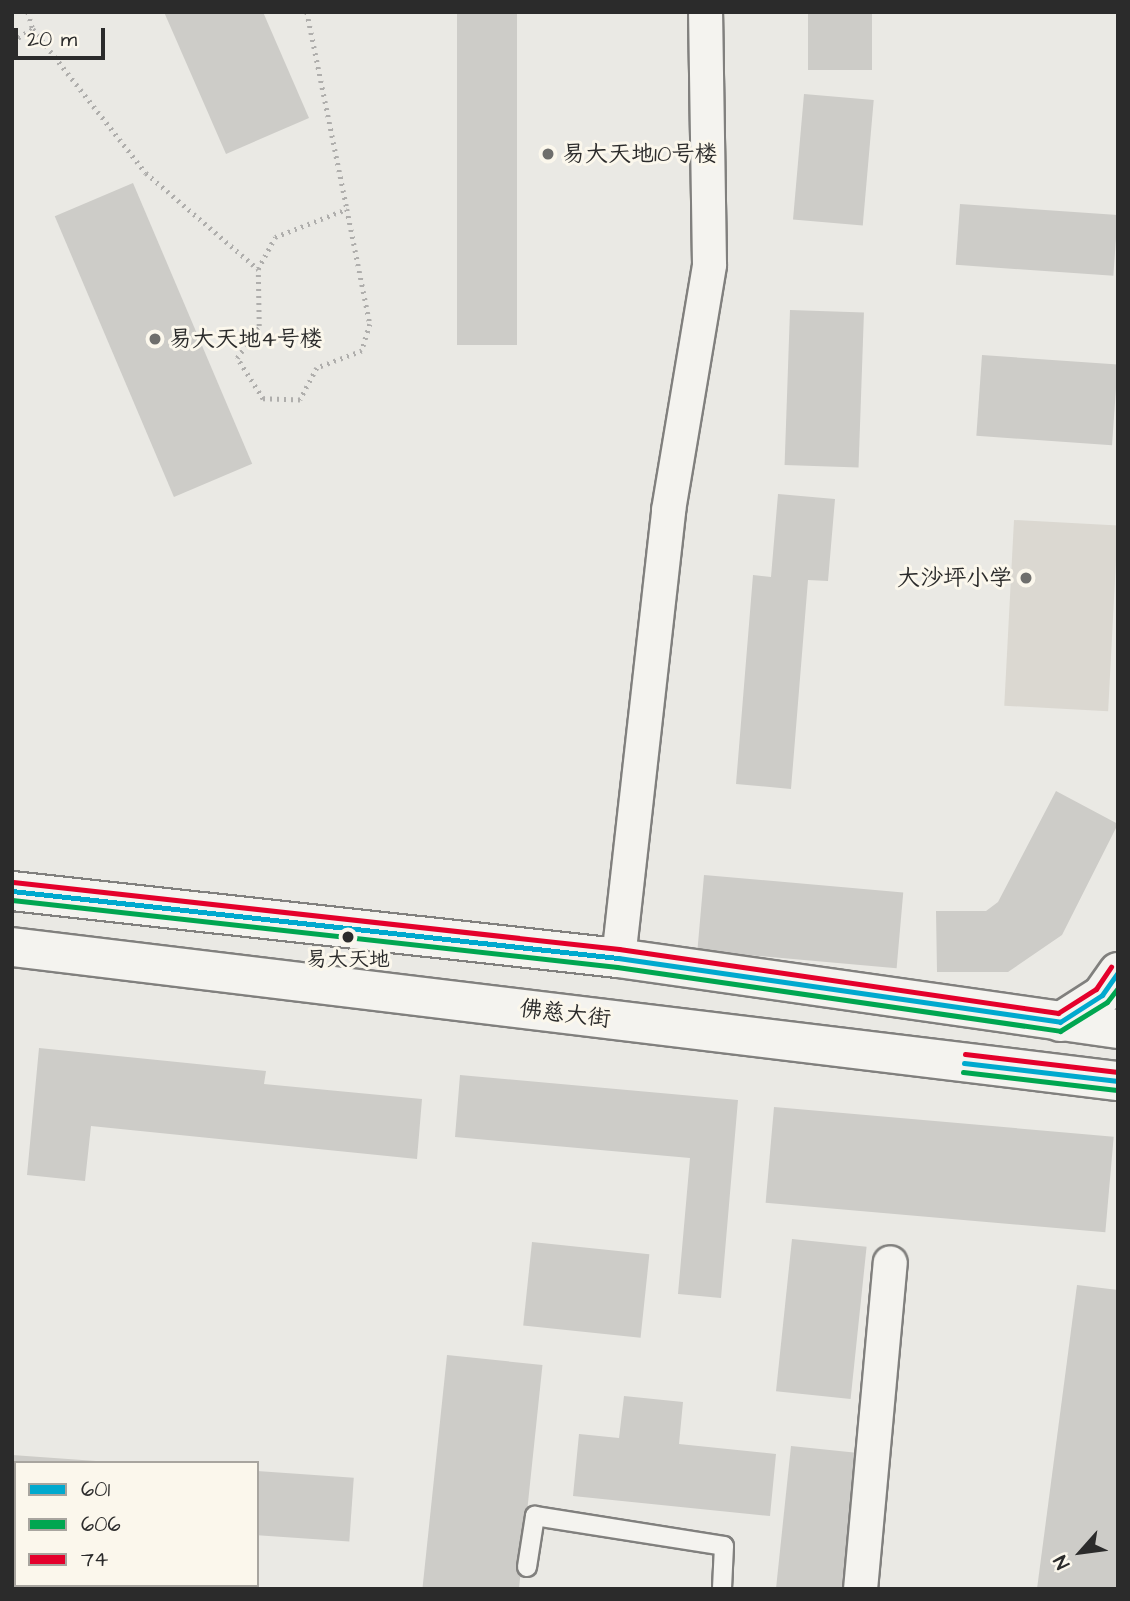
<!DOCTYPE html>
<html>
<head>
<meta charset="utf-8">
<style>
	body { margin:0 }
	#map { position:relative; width:1130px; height:1601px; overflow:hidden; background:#eae9e4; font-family:"Architects Daughter","LXGW WenKai TC",sans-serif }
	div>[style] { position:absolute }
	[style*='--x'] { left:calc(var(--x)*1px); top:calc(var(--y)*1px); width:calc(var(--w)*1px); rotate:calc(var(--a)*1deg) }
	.green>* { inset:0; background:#dbd8d1; transform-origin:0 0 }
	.building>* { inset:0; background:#cdccc8; transform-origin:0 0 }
	.path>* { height:4.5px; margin-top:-2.25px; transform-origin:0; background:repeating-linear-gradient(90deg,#afaeac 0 2px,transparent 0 7px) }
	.roads { filter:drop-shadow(2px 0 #81807e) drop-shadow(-2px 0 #81807e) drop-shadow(0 2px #81807e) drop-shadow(0 -2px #81807e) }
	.service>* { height:18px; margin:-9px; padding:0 9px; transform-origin:9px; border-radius:9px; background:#f4f3ef }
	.minor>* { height:33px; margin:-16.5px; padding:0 16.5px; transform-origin:16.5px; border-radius:16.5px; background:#f4f3ef }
	.primary>* { height:38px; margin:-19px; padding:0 19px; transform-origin:19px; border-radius:19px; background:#f4f3ef }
	.bus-1>* { height:5px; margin:-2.5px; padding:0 2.5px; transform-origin:2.5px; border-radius:2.5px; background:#00a9ce }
	.bus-2>* { height:5px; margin:-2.5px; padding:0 2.5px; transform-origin:2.5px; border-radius:2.5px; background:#00a651 }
	.bus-3>* { height:5px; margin:-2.5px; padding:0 2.5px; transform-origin:2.5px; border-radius:2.5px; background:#e4002b }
	.dots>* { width:19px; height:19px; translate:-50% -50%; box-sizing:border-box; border:4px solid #fbf7ec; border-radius:50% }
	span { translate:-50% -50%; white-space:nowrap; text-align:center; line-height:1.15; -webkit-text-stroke:6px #fbf7ec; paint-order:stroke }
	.bus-label { font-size:21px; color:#2b2b2b }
	.poi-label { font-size:23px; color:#2b2b2b }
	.left { translate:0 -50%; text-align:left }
	.right { translate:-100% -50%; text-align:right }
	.street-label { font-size:23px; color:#2b2b2b }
	.frame { position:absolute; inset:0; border:14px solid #2b2b2b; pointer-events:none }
	.legend { position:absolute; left:14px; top:1461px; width:245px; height:126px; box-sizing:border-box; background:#fbf7ec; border:2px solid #a8a59f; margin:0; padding:9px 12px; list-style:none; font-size:21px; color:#2b2b2b }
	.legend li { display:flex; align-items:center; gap:14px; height:35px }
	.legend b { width:35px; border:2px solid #a8a59f }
	.north { position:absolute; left:1046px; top:1517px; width:70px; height:70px; -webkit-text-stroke:5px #fbf7ec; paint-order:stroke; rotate:242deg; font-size:19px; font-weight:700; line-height:28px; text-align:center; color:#2b2b2b }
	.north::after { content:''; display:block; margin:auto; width:24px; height:32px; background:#2b2b2b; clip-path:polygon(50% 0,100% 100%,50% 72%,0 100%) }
	.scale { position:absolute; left:14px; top:28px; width:91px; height:32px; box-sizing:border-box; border:4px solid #2b2b2b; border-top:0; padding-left:9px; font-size:21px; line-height:24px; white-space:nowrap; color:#2b2b2b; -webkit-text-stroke:5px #fbf7ec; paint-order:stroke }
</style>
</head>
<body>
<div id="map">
	<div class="green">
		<i style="left:1014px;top:520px;width:104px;height:186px;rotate:3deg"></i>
	</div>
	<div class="building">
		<i style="clip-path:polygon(164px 12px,263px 12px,309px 118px,226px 154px)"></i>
		<i style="left:457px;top:12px;width:60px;height:333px"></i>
		<i style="left:808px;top:12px;width:64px;height:58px"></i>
		<i style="left:804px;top:94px;width:70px;height:126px;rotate:5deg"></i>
		<i style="left:133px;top:183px;width:305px;height:85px;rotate:67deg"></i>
		<i style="left:960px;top:204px;width:158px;height:61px;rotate:4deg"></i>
		<i style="left:790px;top:310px;width:74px;height:155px;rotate:2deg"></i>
		<i style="left:982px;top:355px;width:136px;height:81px;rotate:4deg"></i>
		<i style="clip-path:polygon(778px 494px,835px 499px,828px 581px,808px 580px,791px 789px,736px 784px,753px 575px,771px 577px)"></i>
		<i style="clip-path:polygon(1056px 791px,1118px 824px,1062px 935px,1008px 972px,937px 972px,936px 911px,986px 911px,998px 902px)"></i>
		<i style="left:704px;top:875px;width:200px;height:76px;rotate:5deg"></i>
		<i style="clip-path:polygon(39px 1048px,266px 1071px,264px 1084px,422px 1099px,417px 1159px,91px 1126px,85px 1181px,27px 1175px)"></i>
		<i style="clip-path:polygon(460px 1075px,738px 1100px,721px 1298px,678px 1294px,690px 1158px,455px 1137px)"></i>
		<i style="left:774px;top:1107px;width:341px;height:96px;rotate:5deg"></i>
		<i style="left:792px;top:1239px;width:75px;height:153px;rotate:6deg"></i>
		<i style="left:532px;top:1242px;width:118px;height:84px;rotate:6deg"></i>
		<i style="clip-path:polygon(1077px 1285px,1118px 1290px,1118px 1589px,1037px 1589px)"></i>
		<i style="left:447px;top:1355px;width:96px;height:235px;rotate:6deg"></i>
		<i style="clip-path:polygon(624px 1396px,683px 1402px,679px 1444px,776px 1454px,770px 1516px,573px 1496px,579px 1434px,619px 1438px)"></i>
		<i style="left:791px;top:1446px;width:75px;height:144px;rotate:6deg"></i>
		<i style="clip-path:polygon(12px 1455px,96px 1461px,96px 1463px,16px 1463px,12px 1519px)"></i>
		<i style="left:257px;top:1471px;width:97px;height:64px;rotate:4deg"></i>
		<i style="clip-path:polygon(135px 1585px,226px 1585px,135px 1589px)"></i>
	</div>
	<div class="path">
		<i style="--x:28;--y:12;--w:18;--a:74"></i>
		<i style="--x:33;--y:29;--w:183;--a:51.9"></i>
		<i style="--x:146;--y:173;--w:148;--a:40.6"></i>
		<i style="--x:307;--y:12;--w:201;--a:78.5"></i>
		<i style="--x:347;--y:209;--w:117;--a:78.7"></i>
		<i style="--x:370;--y:324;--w:28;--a:107"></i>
		<i style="--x:362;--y:351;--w:48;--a:159.3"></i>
		<i style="--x:317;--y:368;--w:36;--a:118"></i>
		<i style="--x:300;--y:400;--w:37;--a:-178"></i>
		<i style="--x:263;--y:399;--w:49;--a:-122.4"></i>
		<i style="--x:237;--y:358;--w:39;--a:-55"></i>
		<i style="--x:259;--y:326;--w:57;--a:-91"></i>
		<i style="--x:258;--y:269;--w:36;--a:-62"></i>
		<i style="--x:275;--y:237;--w:77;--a:-21.3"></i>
		<i style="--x:12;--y:41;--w:24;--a:-30"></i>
	</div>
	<div class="roads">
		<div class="service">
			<i style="--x:527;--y:1567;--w:52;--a:-81.1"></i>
			<i style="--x:535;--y:1516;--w:191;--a:9"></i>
			<i style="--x:724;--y:1546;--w:43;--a:92.7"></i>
		</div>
		<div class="minor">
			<i style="--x:618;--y:958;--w:451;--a:-83.6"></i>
			<i style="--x:668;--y:510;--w:249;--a:-80.5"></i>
			<i style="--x:709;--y:264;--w:252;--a:-90.9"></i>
			<i style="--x:860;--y:1589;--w:328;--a:-84.8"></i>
		</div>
		<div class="primary">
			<i style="--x:12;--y:891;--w:610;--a:6.31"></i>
			<i style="--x:618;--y:958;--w:505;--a:8.08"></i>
			<i style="--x:12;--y:947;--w:1114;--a:6.91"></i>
			<i style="--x:1060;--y:1022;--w:50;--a:-32.7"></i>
			<i style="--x:1102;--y:995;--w:28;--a:-55"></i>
		</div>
	</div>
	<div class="bus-1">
		<i style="--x:12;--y:891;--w:610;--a:6.31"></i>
		<i style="--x:618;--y:958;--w:447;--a:8.2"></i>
		<i style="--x:1060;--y:1022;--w:50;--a:-32.7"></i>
		<i style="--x:1102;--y:995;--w:28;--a:-55"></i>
		<i style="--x:964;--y:1063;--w:155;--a:6.7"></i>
	</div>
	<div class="bus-2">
		<i style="--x:12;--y:900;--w:609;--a:6.32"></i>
		<i style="--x:617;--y:967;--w:448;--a:8.2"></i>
		<i style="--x:1060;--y:1031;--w:55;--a:-31.7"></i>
		<i style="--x:1107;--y:1002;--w:18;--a:-52"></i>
		<i style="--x:963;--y:1072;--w:155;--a:6.7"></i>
	</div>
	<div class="bus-3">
		<i style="--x:13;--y:882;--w:610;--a:6.31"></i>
		<i style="--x:619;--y:949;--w:444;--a:8.3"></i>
		<i style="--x:1058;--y:1013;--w:45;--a:-32.3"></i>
		<i style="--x:1096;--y:989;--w:27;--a:-56"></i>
		<i style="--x:965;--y:1054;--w:154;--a:6.7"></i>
	</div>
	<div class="dots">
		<i style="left:548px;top:154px;background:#6e6e6c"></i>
		<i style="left:155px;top:339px;background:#6e6e6c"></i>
		<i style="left:1026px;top:578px;background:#6e6e6c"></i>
		<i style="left:348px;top:937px;background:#2b2b2b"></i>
	</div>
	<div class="bus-label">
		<span style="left:348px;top:960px">易大天地</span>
	</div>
	<div class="poi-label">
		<span class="left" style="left:562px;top:154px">易大天地10号楼</span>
		<span class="left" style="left:169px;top:339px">易大天地4号楼</span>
		<span class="right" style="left:1012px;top:578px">大沙坪小学</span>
	</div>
	<div class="street-label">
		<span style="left:565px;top:1014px;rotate:7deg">佛慈大街</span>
	</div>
	<div class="frame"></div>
	<ul class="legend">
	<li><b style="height:9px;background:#00a9ce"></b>601</li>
	<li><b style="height:9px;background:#00a651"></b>606</li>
	<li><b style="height:9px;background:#e4002b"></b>74</li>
	</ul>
	<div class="north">N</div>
	<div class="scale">20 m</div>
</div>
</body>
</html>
